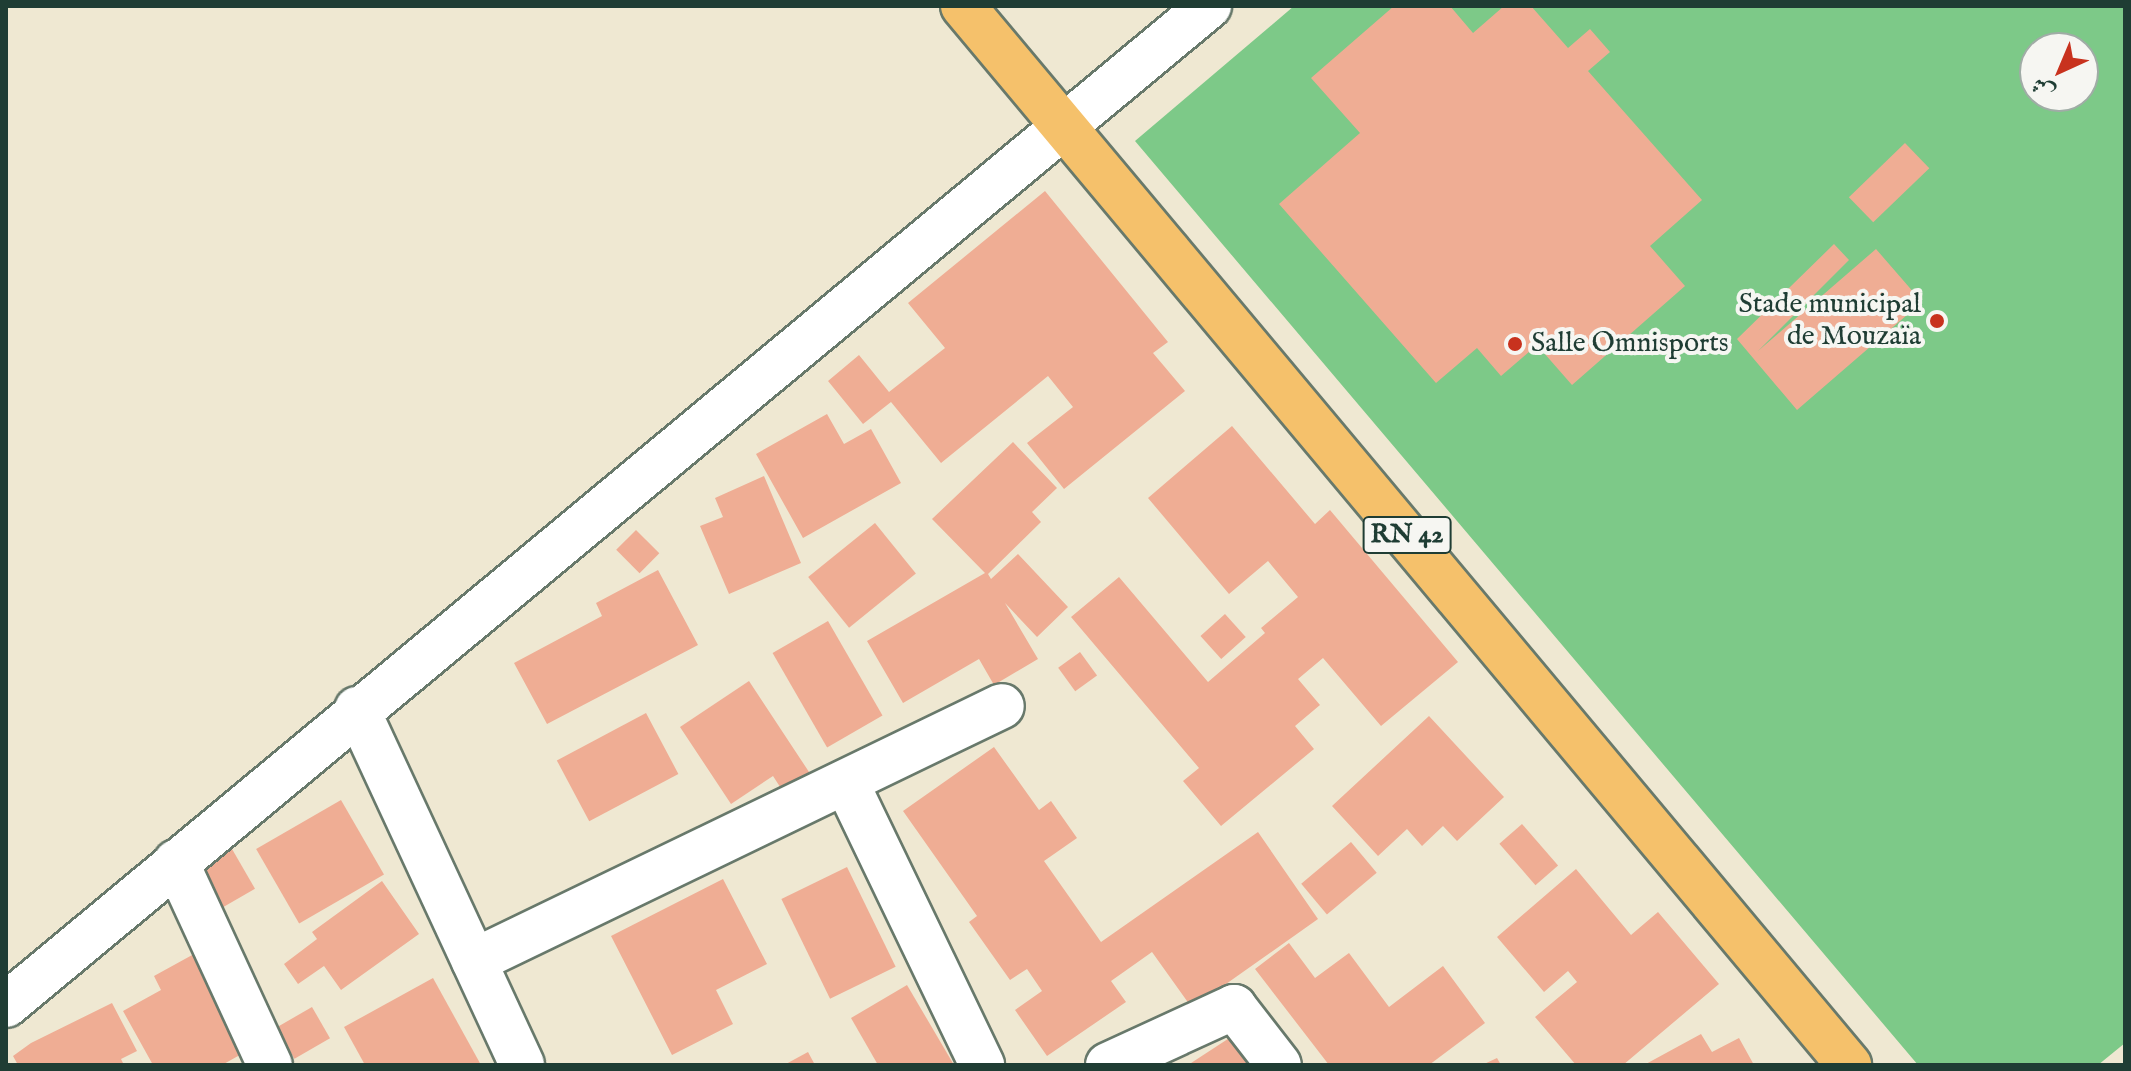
<!DOCTYPE html>
<html>
<head>
<meta charset="utf-8">
<style>
	body { margin:0 }
	#map { position:relative; width:2131px; height:1071px; overflow:hidden; background:#efe8d2; font-family:"IM FELL English",Amiri,serif }
	div>[style] { position:absolute }
	[style*='--x'] { left:calc(var(--x)*1px); top:calc(var(--y)*1px); width:calc(var(--w)*1px); rotate:calc(var(--a)*1deg) }
	.green>* { inset:0; background:#7dc988 }
	.building>* { inset:0; background:#efad94; transform-origin:0 0 }
	.roads { filter:drop-shadow(2px 0 #68796b) drop-shadow(-2px 0 #68796b) drop-shadow(0 2px #68796b) drop-shadow(0 -2px #68796b) }
	.minor>* { height:44px; margin:-22px; padding:0 22px; transform-origin:22px; border-radius:22px; background:#fff }
	.primary>* { height:44px; margin:-22px; padding:0 22px; transform-origin:22px; border-radius:22px; background:#f5c16b }
	.dots>* { width:22px; height:22px; translate:-50% -50%; box-sizing:border-box; border:4px solid #f6f6f2; border-radius:50% }
	span { translate:-50% -50%; white-space:nowrap; text-align:center; line-height:1.15; -webkit-text-stroke:8px #f6f6f2; paint-order:stroke }
	.shield-label span { padding:2px 6px; background:#f6f6f2; border:2px solid; border-radius:6px; -webkit-text-stroke-width:0 }
	.shield-label { font-size:26px; color:#1f3d34; font-weight:700 }
	.poi-label { font-size:28px; color:#1f3d34 }
	.right { translate:-100% -50%; text-align:right }
	.left { translate:0 -50%; text-align:left }
	.frame { position:absolute; inset:0; border:8px solid #1f3d34; pointer-events:none }
	.north { position:absolute; left:2019px; top:32px; width:80px; height:80px; box-sizing:border-box; background:#f6f6f2; border:2px solid #a0aca6; border-radius:50%; rotate:224deg; font-size:22px; font-weight:700; line-height:32px; text-align:center; color:#1f3d34 }
	.north::after { content:''; display:block; margin:auto; width:28px; height:36px; background:#c8321e; clip-path:polygon(50% 0,100% 100%,50% 72%,0 100%) }
</style>
</head>
<body>
<div id="map">
	<div class="green">
		<i style="clip-path:polygon(evenodd,1294px 6px,2125px 6px,2125px 1043px,2098px 1065px,1918px 1065px,1135px 141px,1294px 6px,2035px 48px,2083px 48px,2083px 96px,2035px 96px,2035px 48px)"></i>
	</div>
	<div class="building">
		<i style="clip-path:polygon(1394px 6px,1450px 6px,1473px 33px,1504px 6px,1531px 6px,1568px 48px,1590px 29px,1610px 52px,1588px 71px,1702px 200px,1650px 246px,1685px 286px,1572px 385px,1537px 345px,1501px 376px,1477px 348px,1436px 383px,1279px 204px,1360px 133px,1311px 78px)"></i>
		<i style="left:1905px;top:143px;width:35px;height:78px;rotate:46deg"></i>
		<i style="clip-path:polygon(1045px 191px,1168px 342px,1153px 353px,1185px 391px,1064px 489px,1027px 443px,1073px 407px,1048px 376px,941px 463px,891px 402px,863px 424px,828px 381px,859px 355px,889px 392px,945px 348px,908px 303px)"></i>
		<i style="clip-path:polygon(1834px 244px,1849px 260px,1758px 351px,1876px 249px,1922px 302px,1797px 410px,1737px 339px)"></i>
		<i style="clip-path:polygon(827px 414px,844px 444px,871px 429px,901px 483px,803px 538px,756px 454px)"></i>
		<i style="clip-path:polygon(1232px 426px,1315px 524px,1330px 510px,1458px 662px,1381px 726px,1323px 658px,1298px 679px,1320px 705px,1295px 726px,1314px 749px,1221px 826px,1183px 781px,1199px 768px,1071px 617px,1119px 577px,1208px 682px,1265px 633px,1261px 628px,1298px 597px,1268px 561px,1229px 594px,1148px 498px)"></i>
		<i style="clip-path:polygon(1013px 442px,1057px 488px,1032px 512px,1041px 522px,988px 574px,991px 579px,1018px 554px,1068px 607px,1037px 637px,1005px 603px,1038px 659px,994px 685px,979px 659px,903px 703px,867px 641px,985px 573px,932px 519px)"></i>
		<i style="clip-path:polygon(764px 476px,801px 563px,729px 594px,700px 526px,723px 517px,715px 498px)"></i>
		<i style="left:875px;top:523px;width:65px;height:86px;rotate:51deg"></i>
		<i style="left:636px;top:530px;width:33px;height:28px;rotate:45deg"></i>
		<i style="clip-path:polygon(658px 570px,698px 645px,547px 724px,514px 663px,602px 616px,596px 603px)"></i>
		<i style="left:1225px;top:614px;width:31px;height:33px;rotate:48deg"></i>
		<i style="left:828px;top:621px;width:109px;height:64px;rotate:60deg"></i>
		<i style="left:1080px;top:652px;width:29px;height:27px;rotate:54deg"></i>
		<i style="clip-path:polygon(749px 681px,811px 775px,784px 793px,773px 776px,731px 804px,680px 727px)"></i>
		<i style="left:646px;top:713px;width:69px;height:101px;rotate:62deg"></i>
		<i style="clip-path:polygon(1429px 716px,1504px 797px,1457px 841px,1443px 826px,1422px 846px,1407px 829px,1378px 856px,1332px 806px)"></i>
		<i style="clip-path:polygon(994px 747px,1039px 810px,1051px 801px,1077px 838px,1044px 861px,1101px 942px,1258px 832px,1318px 919px,1192px 1008px,1152px 952px,1111px 981px,1126px 1002px,1047px 1056px,1015px 1010px,1042px 991px,1027px 969px,1010px 980px,969px 922px,977px 916px,903px 811px)"></i>
		<i style="left:341px;top:800px;width:86px;height:98px;rotate:60deg"></i>
		<i style="left:1522px;top:824px;width:55px;height:30px;rotate:49deg"></i>
		<i style="left:1351px;top:842px;width:40px;height:65px;rotate:50deg"></i>
		<i style="left:232px;top:849px;width:46px;height:40px;rotate:60deg"></i>
		<i style="left:847px;top:867px;width:111px;height:73px;rotate:64deg"></i>
		<i style="clip-path:polygon(1576px 869px,1631px 935px,1658px 912px,1719px 984px,1623px 1065px,1576px 1065px,1535px 1017px,1577px 982px,1568px 971px,1544px 992px,1497px 937px)"></i>
		<i style="clip-path:polygon(723px 879px,767px 964px,716px 990px,733px 1024px,672px 1055px,611px 936px)"></i>
		<i style="clip-path:polygon(382px 881px,419px 934px,341px 990px,324px 966px,298px 984px,284px 964px,317px 939px,312px 932px)"></i>
		<i style="clip-path:polygon(1289px 943px,1315px 978px,1349px 953px,1389px 1007px,1443px 966px,1485px 1023px,1429px 1065px,1329px 1065px,1255px 969px)"></i>
		<i style="clip-path:polygon(194px 954px,247px 1051px,222px 1065px,153px 1065px,123px 1011px,161px 990px,154px 976px)"></i>
		<i style="clip-path:polygon(433px 978px,481px 1065px,365px 1065px,344px 1027px)"></i>
		<i style="clip-path:polygon(907px 985px,954px 1065px,878px 1065px,851px 1018px)"></i>
		<i style="clip-path:polygon(112px 1003px,137px 1051px,121px 1059px,124px 1065px,18px 1065px,13px 1056px,31px 1043px)"></i>
		<i style="left:312px;top:1007px;width:36px;height:41px;rotate:60deg"></i>
		<i style="clip-path:polygon(1701px 1034px,1712px 1052px,1739px 1038px,1754px 1065px,1644px 1065px)"></i>
		<i style="clip-path:polygon(1234px 1035px,1254px 1065px,1188px 1065px)"></i>
		<i style="clip-path:polygon(808px 1052px,815px 1065px,784px 1065px)"></i>
		<i style="clip-path:polygon(1497px 1058px,1501px 1065px,1482px 1065px)"></i>
	</div>
	<div class="roads">
		<div class="minor">
			<i style="--x:357;--y:709;--w:392;--a:65.1"></i>
			<i style="--x:846;--y:782;--w:314;--a:64.3"></i>
			<i style="--x:176;--y:862;--w:224;--a:65.2"></i>
			<i style="--x:474;--y:961;--w:586;--a:-25.78"></i>
			<i style="--x:6;--y:1005;--w:1564;--a:-39.71"></i>
			<i style="--x:1108;--y:1065;--w:139;--a:-24.7"></i>
			<i style="--x:1234;--y:1007;--w:73;--a:52.2"></i>
		</div>
		<div class="primary">
			<i style="--x:963;--y:6;--w:1381;--a:50.08"></i>
		</div>
	</div>
	<div class="dots">
		<i style="left:1937px;top:321px;background:#c8321e"></i>
		<i style="left:1515px;top:344px;background:#c8321e"></i>
	</div>
	<div class="shield-label">
		<span style="left:1407px;top:535px">RN 42</span>
	</div>
	<div class="poi-label">
		<span class="right" style="left:1921px;top:321px">Stade municipal<br>de Mouzaïa</span>
		<span class="left" style="left:1531px;top:344px">Salle Omnisports</span>
	</div>
	<div class="frame"></div>
	<div class="north">ش</div>
</div>
</body>
</html>
